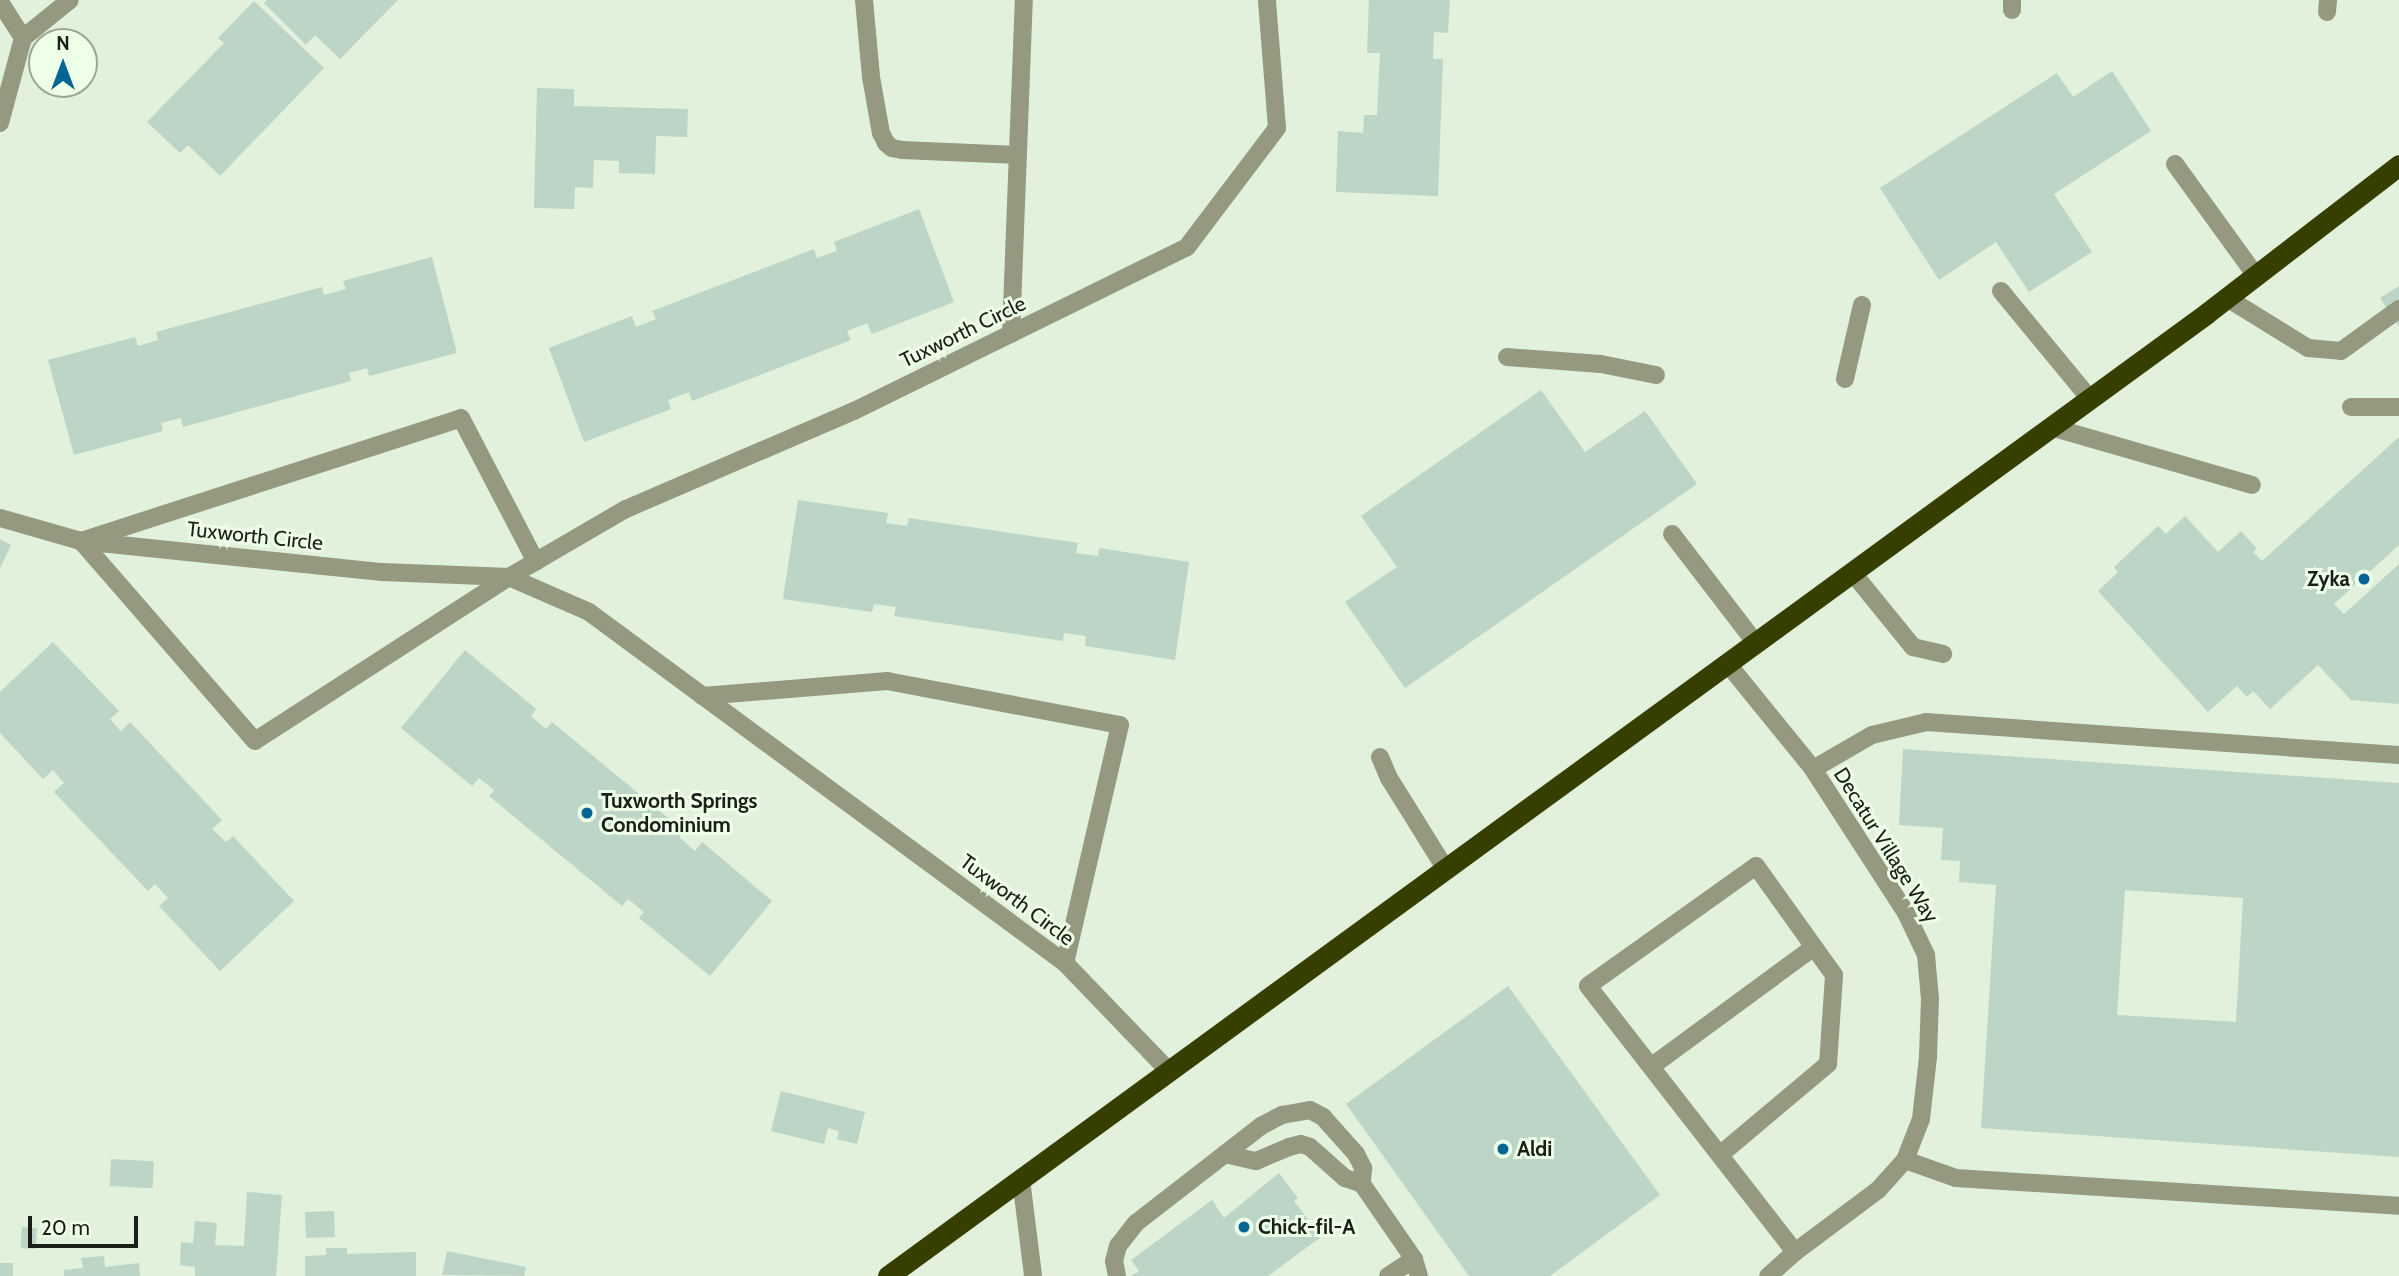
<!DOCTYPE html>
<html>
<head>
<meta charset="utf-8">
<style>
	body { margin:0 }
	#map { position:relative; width:2399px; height:1276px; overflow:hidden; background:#e1f1db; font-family:Cabin,sans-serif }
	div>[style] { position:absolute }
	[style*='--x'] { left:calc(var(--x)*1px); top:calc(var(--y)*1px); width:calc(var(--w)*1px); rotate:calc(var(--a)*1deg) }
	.building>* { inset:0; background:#bcd5c6; transform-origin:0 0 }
	.lane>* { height:18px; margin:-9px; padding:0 9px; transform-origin:9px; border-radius:9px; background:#949980 }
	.street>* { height:18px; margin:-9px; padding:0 9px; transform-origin:9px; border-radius:9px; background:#949980 }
	.highway>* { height:21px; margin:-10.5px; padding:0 10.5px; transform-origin:10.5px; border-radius:10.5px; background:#363e00 }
	.dots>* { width:19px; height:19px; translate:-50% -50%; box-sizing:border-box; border:4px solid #eeffe8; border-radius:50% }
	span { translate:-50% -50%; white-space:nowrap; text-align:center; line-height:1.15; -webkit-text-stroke:6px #eeffe8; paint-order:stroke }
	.street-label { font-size:21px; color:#1a2018 }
	.poi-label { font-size:21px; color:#1a2018; font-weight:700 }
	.right { translate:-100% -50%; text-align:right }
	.left { translate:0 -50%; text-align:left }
	.north { position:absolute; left:28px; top:28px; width:70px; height:70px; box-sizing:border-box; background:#eeffe8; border:2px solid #99a695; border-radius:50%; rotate:0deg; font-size:19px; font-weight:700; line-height:28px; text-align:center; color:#1a2018 }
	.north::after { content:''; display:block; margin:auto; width:24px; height:32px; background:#026594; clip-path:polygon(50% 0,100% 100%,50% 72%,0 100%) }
	.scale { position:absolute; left:28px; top:1216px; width:110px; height:32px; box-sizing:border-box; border:4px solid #1a2018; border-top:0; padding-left:9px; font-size:21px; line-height:24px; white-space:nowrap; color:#1a2018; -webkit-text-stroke:5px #eeffe8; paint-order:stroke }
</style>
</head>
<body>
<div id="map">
	<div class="building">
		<i style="clip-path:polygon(267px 0,398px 0,340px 59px,315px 35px,306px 45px,264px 3px)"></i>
		<i style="clip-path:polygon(1369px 0,1450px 0,1448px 33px,1434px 32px,1433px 59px,1443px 59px,1438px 196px,1336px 192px,1338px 131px,1363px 133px,1364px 115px,1377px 115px,1380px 53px,1367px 53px)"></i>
		<i style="clip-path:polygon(254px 1px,324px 68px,220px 176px,188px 145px,180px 153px,147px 122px,224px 43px,218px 38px)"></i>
		<i style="clip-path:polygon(2112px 71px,2151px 131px,2054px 194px,2092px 252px,2029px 292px,1996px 242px,1939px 280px,1880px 188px,2057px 73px,2073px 97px)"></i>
		<i style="clip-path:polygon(537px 88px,574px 89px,574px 106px,688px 109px,687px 137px,656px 136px,655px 174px,619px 173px,619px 161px,594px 160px,593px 188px,575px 187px,574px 209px,534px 208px)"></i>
		<i style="clip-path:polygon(919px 209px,954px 302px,872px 334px,867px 323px,847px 331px,851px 340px,692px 401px,689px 392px,668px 400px,671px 409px,584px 442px,549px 348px,632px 316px,636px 327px,656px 319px,652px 311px,814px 249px,817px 258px,837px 251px,834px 242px)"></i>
		<i style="clip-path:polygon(432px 257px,457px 353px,369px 376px,367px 368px,349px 373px,351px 381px,183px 427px,181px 418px,161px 423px,163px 431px,74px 455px,48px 360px,135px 337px,138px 346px,158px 340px,156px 332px,322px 287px,324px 295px,346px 289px,343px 281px)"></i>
		<i style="clip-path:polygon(2399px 286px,2399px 327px,2380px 298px)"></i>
		<i style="clip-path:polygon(1541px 390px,1585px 452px,1645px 411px,1697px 484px,1405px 688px,1345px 602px,1397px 567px,1361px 516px)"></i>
		<i style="clip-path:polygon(2399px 437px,2399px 545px,2334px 604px,2344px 614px,2399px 564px,2399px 704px,2351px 700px,2318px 665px,2270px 709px,2253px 691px,2247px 697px,2237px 686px,2208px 712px,2098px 591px,2118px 572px,2114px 567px,2158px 526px,2166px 534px,2185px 516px,2218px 552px,2241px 531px,2257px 549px,2253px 552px,2262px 561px)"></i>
		<i style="clip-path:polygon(798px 500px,888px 513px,886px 523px,907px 526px,909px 518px,1078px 543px,1076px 553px,1098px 556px,1099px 548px,1189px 562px,1175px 660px,1085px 646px,1086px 636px,1064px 633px,1063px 641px,894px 616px,896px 607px,874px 604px,872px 612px,783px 599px)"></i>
		<i style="clip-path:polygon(0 539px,11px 545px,0 568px)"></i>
		<i style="clip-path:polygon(53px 642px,119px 711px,110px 719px,121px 731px,130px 722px,222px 820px,212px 829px,226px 842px,233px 836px,294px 901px,220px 971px,159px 906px,168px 898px,155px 884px,148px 891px,54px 792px,64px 783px,53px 770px,43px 779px,0 733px,0 692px)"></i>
		<i style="clip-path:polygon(465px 650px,536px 709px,531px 716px,546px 729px,552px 722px,684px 831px,679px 837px,695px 851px,702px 842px,772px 901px,710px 976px,639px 918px,644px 912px,628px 899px,622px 906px,489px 796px,494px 790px,479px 778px,472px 786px,401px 728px)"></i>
		<i style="clip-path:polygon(evenodd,1903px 749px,2399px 783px,2399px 1157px,1981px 1128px,1996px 885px,1959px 882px,1960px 861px,1941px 860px,1943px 828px,1899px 825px,1903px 749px,2125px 890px,2243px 898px,2236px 1022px,2117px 1015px,2125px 890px)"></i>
		<i style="clip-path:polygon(1508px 986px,1660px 1195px,1550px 1276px,1469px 1276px,1346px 1104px)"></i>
		<i style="clip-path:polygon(781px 1091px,865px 1112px,857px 1144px,837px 1139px,839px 1131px,828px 1128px,824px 1144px,771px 1131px)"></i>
		<i style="left:111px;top:1159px;width:43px;height:27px;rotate:3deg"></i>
		<i style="clip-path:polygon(1279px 1173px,1298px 1198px,1294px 1201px,1321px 1237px,1268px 1276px,1131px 1276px,1139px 1271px,1131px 1260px,1212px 1200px,1224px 1218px)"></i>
		<i style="clip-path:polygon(247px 1192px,282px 1195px,276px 1276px,195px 1276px,195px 1267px,180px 1265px,181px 1242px,193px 1243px,195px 1221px,217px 1223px,215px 1245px,244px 1246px)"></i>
		<i style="left:334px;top:1211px;width:26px;height:29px;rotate:88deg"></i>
		<i style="left:22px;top:1227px;width:15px;height:21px;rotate:4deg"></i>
		<i style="clip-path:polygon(326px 1248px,347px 1248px,347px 1254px,416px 1252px,416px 1276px,305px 1276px,305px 1256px,326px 1255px)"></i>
		<i style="clip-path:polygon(447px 1251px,526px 1267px,524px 1276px,442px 1275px)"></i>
		<i style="clip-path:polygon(104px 1256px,105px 1267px,139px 1263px,140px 1276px,64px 1276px,64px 1270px,83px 1268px,81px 1258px)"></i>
		<i style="left:0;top:1263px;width:13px;height:13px"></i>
	</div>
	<div class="lane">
		<i style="--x:864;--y:0;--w:77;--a:84.8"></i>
		<i style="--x:871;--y:77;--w:57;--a:79.9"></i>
		<i style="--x:881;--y:133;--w:11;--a:63"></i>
		<i style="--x:886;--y:143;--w:8;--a:40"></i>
		<i style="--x:892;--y:148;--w:10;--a:11"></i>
		<i style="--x:902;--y:150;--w:116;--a:2.5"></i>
		<i style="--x:2012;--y:10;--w:10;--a:-90"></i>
		<i style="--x:2327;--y:12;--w:12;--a:-85"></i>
		<i style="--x:2175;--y:164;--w:138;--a:54.1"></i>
		<i style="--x:2001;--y:291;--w:140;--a:50.5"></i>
		<i style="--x:2227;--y:298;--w:95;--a:31.7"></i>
		<i style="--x:2308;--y:348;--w:33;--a:5"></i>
		<i style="--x:2341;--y:351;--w:72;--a:-35.9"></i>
		<i style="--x:1011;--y:334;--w:334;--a:-87.8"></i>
		<i style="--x:1507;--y:357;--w:94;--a:4.3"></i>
		<i style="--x:1601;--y:364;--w:56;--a:11.3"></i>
		<i style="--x:1845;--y:379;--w:76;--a:-77.1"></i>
		<i style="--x:2351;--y:407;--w:48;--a:0"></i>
		<i style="--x:2051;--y:427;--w:209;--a:16.1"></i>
		<i style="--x:1672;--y:534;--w:136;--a:52.5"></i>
		<i style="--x:1852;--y:572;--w:97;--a:50.9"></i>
		<i style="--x:1913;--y:647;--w:31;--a:13"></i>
		<i style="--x:509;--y:577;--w:302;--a:147.2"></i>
		<i style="--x:255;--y:741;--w:265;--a:-131"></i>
		<i style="--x:81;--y:541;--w:399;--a:-17.9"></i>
		<i style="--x:461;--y:418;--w:162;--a:62.5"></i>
		<i style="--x:702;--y:696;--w:186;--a:-4.6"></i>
		<i style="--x:887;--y:681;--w:237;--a:10.7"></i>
		<i style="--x:1120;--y:725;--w:244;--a:103"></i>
		<i style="--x:1380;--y:757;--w:23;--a:67"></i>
		<i style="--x:1389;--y:778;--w:106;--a:58.1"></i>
		<i style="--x:1813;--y:769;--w:68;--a:-30"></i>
		<i style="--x:1872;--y:735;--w:56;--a:-13.5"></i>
		<i style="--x:1926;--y:722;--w:474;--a:4"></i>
		<i style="--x:1652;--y:1066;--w:201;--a:-36.3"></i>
		<i style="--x:1225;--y:1154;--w:32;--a:13"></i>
		<i style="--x:1256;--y:1161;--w:36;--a:-23"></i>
		<i style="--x:1289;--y:1147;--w:12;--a:-14"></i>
		<i style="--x:1301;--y:1144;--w:9;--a:18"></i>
		<i style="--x:1310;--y:1147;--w:47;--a:41.5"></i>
		<i style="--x:1345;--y:1178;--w:18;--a:19"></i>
		<i style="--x:1362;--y:1184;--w:91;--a:55.3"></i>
		<i style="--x:1414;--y:1259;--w:18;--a:74"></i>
		<i style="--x:1721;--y:1154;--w:140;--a:-40.1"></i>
		<i style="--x:1828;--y:1064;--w:89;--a:-86.1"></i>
		<i style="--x:1834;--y:975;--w:134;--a:-125.6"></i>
		<i style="--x:1756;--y:866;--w:206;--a:144.5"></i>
		<i style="--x:1588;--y:986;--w:337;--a:52.1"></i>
		<i style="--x:1905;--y:1160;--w:54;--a:19.4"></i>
		<i style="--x:1956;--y:1178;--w:444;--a:3.6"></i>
		<i style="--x:1021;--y:1179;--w:98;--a:82.9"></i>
		<i style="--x:1117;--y:1276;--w:15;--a:-101"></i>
		<i style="--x:1114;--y:1261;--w:16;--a:-75"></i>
		<i style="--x:1118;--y:1246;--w:29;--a:-52"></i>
		<i style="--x:1136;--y:1223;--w:158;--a:-37.8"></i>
		<i style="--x:1261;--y:1126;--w:24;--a:-28"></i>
		<i style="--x:1282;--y:1115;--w:28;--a:-10"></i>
		<i style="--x:1310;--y:1110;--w:15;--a:28"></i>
		<i style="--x:1323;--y:1117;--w:50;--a:48.3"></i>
		<i style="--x:1356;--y:1154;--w:16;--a:63"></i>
		<i style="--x:1363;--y:1168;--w:16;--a:94"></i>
		<i style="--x:1388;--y:1276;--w:31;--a:-33"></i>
	</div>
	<div class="street">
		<i style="--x:0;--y:2;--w:43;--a:57.4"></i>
		<i style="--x:0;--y:123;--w:88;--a:-74.9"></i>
		<i style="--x:23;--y:38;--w:60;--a:-39"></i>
		<i style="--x:0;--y:518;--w:84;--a:15.9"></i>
		<i style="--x:81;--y:541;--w:303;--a:5.9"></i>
		<i style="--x:382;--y:572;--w:127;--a:2.3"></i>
		<i style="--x:509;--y:577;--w:87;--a:23.6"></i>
		<i style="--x:589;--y:612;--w:591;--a:36.4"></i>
		<i style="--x:1065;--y:963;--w:147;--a:46.1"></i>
		<i style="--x:509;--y:577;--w:135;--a:-30.2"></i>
		<i style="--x:626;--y:509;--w:248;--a:-23.3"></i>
		<i style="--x:854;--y:411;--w:371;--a:-26.2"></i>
		<i style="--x:1187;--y:247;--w:149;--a:-52.9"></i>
		<i style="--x:1277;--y:128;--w:128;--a:-94.5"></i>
		<i style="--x:1727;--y:663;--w:136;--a:50.9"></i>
		<i style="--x:1813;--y:769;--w:171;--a:57.1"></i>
		<i style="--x:1906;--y:913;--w:47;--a:64.5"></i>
		<i style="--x:1926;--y:955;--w:44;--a:84.8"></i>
		<i style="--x:1930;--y:999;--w:58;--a:92"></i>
		<i style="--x:1928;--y:1057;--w:62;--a:96.4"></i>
		<i style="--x:1921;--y:1119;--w:44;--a:111.3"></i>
		<i style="--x:1905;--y:1160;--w:40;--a:132"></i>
		<i style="--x:1878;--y:1190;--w:104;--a:143.2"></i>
		<i style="--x:1795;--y:1252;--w:36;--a:138"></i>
	</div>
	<div class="highway">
		<i style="--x:888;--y:1276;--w:1633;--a:-36.13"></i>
		<i style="--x:2207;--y:313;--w:242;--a:-37.6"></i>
	</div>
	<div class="dots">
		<i style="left:2364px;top:579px;background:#026594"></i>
		<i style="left:587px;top:813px;background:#026594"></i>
		<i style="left:1503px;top:1149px;background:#026594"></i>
		<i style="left:1244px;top:1227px;background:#026594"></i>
	</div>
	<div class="street-label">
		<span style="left:963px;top:332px;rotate:-26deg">Tuxworth Circle</span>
		<span style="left:255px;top:536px;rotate:6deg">Tuxworth Circle</span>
		<span style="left:1886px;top:845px;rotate:58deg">Decatur Village Way</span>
		<span style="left:1017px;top:900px;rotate:37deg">Tuxworth Circle</span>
	</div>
	<div class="poi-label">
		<span class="right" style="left:2350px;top:579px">Zyka</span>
		<span class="left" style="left:601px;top:813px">Tuxworth Springs<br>Condominium</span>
		<span class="left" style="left:1517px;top:1149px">Aldi</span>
		<span class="left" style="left:1258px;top:1227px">Chick-fil-A</span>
	</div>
	<div class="north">N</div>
	<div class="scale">20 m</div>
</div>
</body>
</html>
